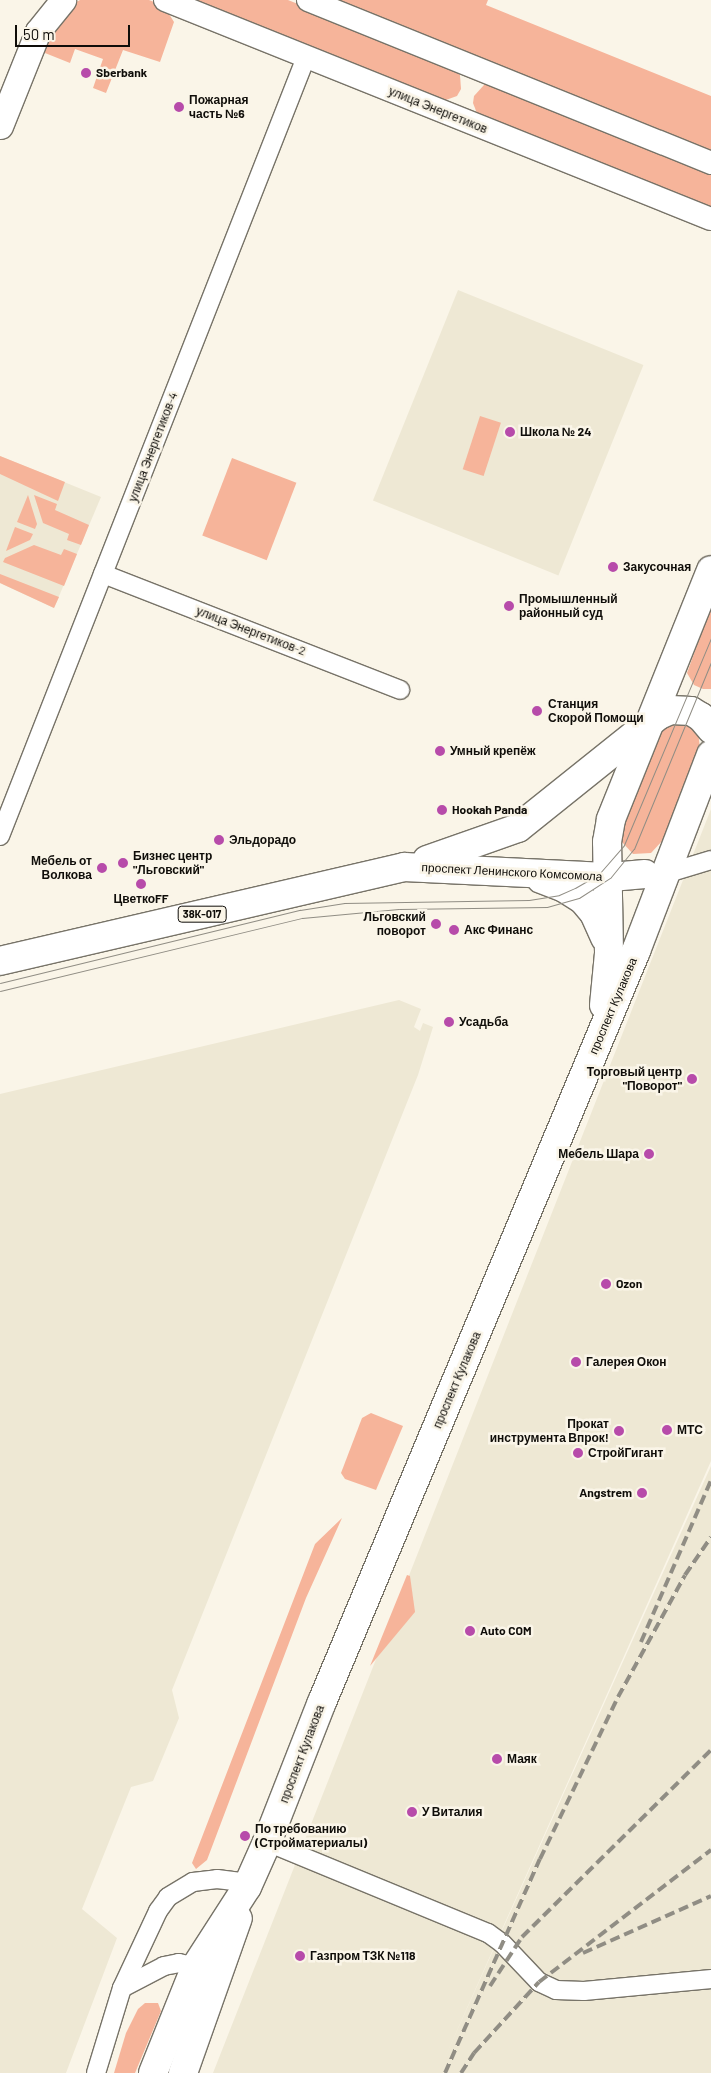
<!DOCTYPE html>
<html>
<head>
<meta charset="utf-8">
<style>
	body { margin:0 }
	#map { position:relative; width:711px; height:2073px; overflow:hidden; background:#faf5e8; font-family:Barlow,sans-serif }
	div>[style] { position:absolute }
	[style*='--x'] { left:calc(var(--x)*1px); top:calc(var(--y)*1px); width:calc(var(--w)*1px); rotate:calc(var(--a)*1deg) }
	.built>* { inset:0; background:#eee8d4; transform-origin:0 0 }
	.green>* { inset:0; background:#f6b49a; transform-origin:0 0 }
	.roads { filter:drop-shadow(1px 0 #777368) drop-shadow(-1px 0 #777368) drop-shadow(0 1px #777368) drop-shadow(0 -1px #777368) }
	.minor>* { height:18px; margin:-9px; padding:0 9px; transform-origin:9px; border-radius:9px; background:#fff }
	.tertiary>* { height:22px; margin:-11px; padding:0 11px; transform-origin:11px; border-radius:11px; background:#fff }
	.secondary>* { height:25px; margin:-12.5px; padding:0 12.5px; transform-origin:12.5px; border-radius:12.5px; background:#fff }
	.primary>* { height:28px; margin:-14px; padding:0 14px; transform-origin:14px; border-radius:14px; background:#fff }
	.tram>* { height:1px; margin:-0.5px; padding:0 0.5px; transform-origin:0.5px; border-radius:0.5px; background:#908d84 }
	.rail>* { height:4px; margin-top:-2px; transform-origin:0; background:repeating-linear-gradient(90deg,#908d84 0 10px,transparent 0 15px) }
	.dots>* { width:14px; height:14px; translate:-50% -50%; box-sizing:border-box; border:2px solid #faf5e8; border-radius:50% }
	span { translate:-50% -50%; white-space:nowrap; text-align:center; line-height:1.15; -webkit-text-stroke:5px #faf5e8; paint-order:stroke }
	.shield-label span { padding:1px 4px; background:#faf5e8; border:1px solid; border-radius:4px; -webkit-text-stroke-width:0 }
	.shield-label { font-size:11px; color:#0f0d09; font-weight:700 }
	.poi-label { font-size:12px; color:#0f0d09; font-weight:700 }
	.left { translate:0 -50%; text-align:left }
	.right { translate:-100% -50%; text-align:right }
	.street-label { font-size:12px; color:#0f0d09 }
	.scale { position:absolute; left:15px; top:25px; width:115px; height:22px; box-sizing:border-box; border:2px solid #0f0d09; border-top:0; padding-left:6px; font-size:15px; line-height:18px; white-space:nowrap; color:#0f0d09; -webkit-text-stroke:4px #faf5e8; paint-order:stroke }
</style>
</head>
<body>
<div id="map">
	<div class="built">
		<i style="left:458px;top:290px;width:200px;height:227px;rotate:22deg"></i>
		<i style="clip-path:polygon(0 456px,101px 497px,54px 608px,0 583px)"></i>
		<i style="clip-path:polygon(711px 809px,711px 1461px,442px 2064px,711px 1466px,711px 2073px,213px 2073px)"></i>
		<i style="clip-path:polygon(399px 1000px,421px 1009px,414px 1027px,420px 1031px,423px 1023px,433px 1027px,418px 1075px,172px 1690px,179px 1718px,153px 1781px,131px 1787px,82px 1909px,117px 1938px,66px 2073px,0 2073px,0 1094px)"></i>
	</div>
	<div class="green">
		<i style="clip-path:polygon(80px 0,149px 0,164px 6px,174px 22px,160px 62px,123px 50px,106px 93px,93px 88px,103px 59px,75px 49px,70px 63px,40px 51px,47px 33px,71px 5px)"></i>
		<i style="clip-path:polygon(188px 0,288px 0,450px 65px,460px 75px,461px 89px,457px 96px,443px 101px)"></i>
		<i style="clip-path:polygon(339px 0,488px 0,486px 5px,711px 96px,711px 150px)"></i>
		<i style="clip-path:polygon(491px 83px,711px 170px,711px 211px,478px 116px,473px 103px,474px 96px,484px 85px)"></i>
		<i style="left:480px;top:416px;width:22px;height:56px;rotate:18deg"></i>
		<i style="clip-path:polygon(0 456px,65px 482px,58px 501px,0 474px)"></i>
		<i style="left:232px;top:458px;width:69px;height:83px;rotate:21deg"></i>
		<i style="clip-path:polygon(28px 495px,37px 524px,35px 529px,17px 522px)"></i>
		<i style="clip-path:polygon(34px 495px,57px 504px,55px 510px,89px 525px,81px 545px,67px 540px,69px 534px,43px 523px)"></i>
		<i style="clip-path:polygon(15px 527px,33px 534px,30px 540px,6px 551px)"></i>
		<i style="clip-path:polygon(34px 545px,61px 555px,64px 549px,77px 554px,64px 586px,3px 562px,5px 558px)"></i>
		<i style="clip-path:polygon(0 574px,59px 597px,54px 608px,0 583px)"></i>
		<i style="clip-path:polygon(711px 606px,711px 689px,703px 689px,694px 685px,687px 673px)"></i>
		<i style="clip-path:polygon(678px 721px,698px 732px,700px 748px,663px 840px,651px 853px,633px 854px,622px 842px,623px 824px,662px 731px,668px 724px)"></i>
		<i style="clip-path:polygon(371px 1413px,403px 1426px,376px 1490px,345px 1479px,341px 1473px,362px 1418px)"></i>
		<i style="clip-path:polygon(342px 1518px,306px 1598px,207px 1860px,196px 1869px,192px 1863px,315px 1544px)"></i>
		<i style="clip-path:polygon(407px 1575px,410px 1576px,415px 1612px,370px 1666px)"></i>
		<i style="clip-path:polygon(145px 2003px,158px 2003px,161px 2011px,135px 2073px,114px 2073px,126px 2033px,138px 2009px)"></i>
	</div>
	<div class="roads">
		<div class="minor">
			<i style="--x:103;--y:574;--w:319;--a:21.3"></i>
			<i style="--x:0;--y:836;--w:837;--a:-68.55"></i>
			<i style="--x:668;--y:873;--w:45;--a:-16.8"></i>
			<i style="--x:267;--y:1842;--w:239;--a:22.4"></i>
			<i style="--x:488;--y:1933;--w:17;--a:36"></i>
			<i style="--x:502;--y:1943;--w:54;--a:46.5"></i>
			<i style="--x:539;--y:1982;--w:19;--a:25"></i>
			<i style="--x:556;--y:1990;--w:28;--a:2"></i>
			<i style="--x:584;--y:1991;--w:128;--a:-5.4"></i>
			<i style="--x:122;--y:1988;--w:47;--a:-27.6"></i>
			<i style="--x:164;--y:1966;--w:15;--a:-11"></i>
			<i style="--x:179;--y:1963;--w:26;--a:13"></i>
			<i style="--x:96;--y:2073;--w:89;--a:-73"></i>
			<i style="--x:122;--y:1988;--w:85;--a:-64.9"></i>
			<i style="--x:158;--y:1911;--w:17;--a:-54"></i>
			<i style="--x:168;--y:1897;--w:29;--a:-31"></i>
			<i style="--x:193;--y:1882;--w:24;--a:-7"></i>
			<i style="--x:217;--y:1879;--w:32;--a:7"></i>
		</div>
		<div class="tertiary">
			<i style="--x:165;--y:0;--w:588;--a:21.86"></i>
			<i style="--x:308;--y:0;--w:435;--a:22"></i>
		</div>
		<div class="secondary">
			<i style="--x:0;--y:126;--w:102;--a:-68.2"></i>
			<i style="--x:38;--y:31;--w:40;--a:-51"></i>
		</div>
		<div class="primary">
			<i style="--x:427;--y:860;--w:96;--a:-19.4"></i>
			<i style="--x:518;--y:828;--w:181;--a:-38.7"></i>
			<i style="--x:659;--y:715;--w:13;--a:-23"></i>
			<i style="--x:671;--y:710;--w:20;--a:3"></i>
			<i style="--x:691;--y:711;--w:12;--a:31"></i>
			<i style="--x:701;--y:717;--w:16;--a:50"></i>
			<i style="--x:541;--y:879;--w:25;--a:21"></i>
			<i style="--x:564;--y:888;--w:22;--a:32"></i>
			<i style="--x:583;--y:900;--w:17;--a:50"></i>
			<i style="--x:594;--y:913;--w:27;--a:66"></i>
			<i style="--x:0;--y:961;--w:415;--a:-13.1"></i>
			<i style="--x:404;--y:867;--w:207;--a:2.8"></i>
			<i style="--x:611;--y:877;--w:34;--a:-5"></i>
			<i style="--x:604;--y:1005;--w:52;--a:-84.5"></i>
			<i style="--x:609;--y:953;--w:111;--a:-91"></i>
			<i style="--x:607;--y:842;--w:23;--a:-80"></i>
			<i style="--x:611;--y:819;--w:268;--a:-68.1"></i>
			<i style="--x:153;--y:2073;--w:115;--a:-68.1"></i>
			<i style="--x:196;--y:1966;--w:94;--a:-57.2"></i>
			<i style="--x:247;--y:1887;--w:49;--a:-66"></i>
			<i style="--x:267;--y:1842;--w:150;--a:-68.6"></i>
			<i style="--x:322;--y:1702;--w:814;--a:-67.31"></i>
			<i style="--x:636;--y:951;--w:210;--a:-69.1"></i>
			<i style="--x:183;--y:2073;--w:164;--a:-70.5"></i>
		</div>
	</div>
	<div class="tram">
		<i style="--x:0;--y:983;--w:309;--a:-13.7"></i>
		<i style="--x:300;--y:910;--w:45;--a:-9"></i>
		<i style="--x:344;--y:903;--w:185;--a:-0.9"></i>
		<i style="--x:529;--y:900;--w:30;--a:-9"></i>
		<i style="--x:559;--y:895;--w:17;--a:-24"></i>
		<i style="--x:575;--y:888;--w:28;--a:-30"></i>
		<i style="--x:599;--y:874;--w:38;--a:-49"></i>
		<i style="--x:624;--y:845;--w:225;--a:-67.2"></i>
		<i style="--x:0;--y:991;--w:311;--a:-13.6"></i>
		<i style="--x:302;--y:918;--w:97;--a:-5.3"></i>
		<i style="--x:399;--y:909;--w:148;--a:-0.8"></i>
		<i style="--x:547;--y:907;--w:33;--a:-16"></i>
		<i style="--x:579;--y:898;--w:38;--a:-33"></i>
		<i style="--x:611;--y:877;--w:36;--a:-51"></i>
		<i style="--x:634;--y:849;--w:202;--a:-67.6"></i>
	</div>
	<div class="rail">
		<i style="--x:641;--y:1642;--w:176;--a:-66.6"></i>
		<i style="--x:583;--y:1953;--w:140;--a:-24"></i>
		<i style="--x:490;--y:1986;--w:59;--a:-56.9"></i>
		<i style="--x:522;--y:1937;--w:266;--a:-44.7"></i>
		<i style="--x:445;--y:2073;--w:234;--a:-66.1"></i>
		<i style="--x:540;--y:1859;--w:180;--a:-64.3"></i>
		<i style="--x:618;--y:1697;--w:139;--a:-61.2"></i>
		<i style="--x:685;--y:1575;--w:46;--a:-55.6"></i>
		<i style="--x:461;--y:2073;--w:24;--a:-57"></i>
		<i style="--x:474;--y:2053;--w:96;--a:-47.5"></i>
		<i style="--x:539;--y:1982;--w:217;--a:-37.5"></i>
	</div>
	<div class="dots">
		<i style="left:86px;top:73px;background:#b74baa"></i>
		<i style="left:179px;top:107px;background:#b74baa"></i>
		<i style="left:510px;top:432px;background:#b74baa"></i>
		<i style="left:613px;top:567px;background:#b74baa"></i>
		<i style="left:509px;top:606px;background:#b74baa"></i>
		<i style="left:537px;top:711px;background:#b74baa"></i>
		<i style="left:440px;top:751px;background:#b74baa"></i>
		<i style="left:442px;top:810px;background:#b74baa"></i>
		<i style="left:219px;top:840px;background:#b74baa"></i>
		<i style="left:123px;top:863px;background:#b74baa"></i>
		<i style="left:102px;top:868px;background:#b74baa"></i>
		<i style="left:141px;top:884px;background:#b74baa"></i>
		<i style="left:436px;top:924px;background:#b74baa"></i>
		<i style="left:454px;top:930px;background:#b74baa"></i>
		<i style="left:449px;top:1022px;background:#b74baa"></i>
		<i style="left:692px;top:1079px;background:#b74baa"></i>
		<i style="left:649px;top:1154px;background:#b74baa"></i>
		<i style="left:606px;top:1284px;background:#b74baa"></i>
		<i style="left:576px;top:1362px;background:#b74baa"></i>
		<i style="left:667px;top:1430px;background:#b74baa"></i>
		<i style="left:619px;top:1431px;background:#b74baa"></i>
		<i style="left:578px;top:1453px;background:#b74baa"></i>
		<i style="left:642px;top:1493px;background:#b74baa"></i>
		<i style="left:470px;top:1631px;background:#b74baa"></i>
		<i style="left:497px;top:1759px;background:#b74baa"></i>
		<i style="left:412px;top:1812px;background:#b74baa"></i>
		<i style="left:245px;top:1836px;background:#b74baa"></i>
		<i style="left:300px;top:1956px;background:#b74baa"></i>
	</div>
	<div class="shield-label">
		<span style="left:202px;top:914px">38К-017</span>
	</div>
	<div class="poi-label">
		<span class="left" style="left:96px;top:73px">Sberbank</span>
		<span class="left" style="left:189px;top:107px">Пожарная<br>часть №6</span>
		<span class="left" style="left:520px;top:432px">Школа № 24</span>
		<span class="left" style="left:623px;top:567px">Закусочная</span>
		<span class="left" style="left:519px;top:606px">Промышленный<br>районный суд</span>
		<span class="left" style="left:548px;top:711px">Станция<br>Скорой Помощи</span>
		<span class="left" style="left:450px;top:751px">Умный крепёж</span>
		<span class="left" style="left:452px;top:810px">Hookah Panda</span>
		<span class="left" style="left:229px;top:840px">Эльдорадо</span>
		<span class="left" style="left:133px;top:863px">Бизнес центр<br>"Льговский"</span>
		<span class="right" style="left:92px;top:868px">Мебель от<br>Волкова</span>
		<span style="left:141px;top:899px">ЦветкоFF</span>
		<span class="right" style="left:426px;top:924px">Льговский<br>поворот</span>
		<span class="left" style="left:464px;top:930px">Акс Финанс</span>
		<span class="left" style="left:459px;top:1022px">Усадьба</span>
		<span class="right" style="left:682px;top:1079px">Торговый центр<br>"Поворот"</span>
		<span class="right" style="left:639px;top:1154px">Мебель Шара</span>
		<span class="left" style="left:616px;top:1284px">Ozon</span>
		<span class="left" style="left:586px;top:1362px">Галерея Окон</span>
		<span class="right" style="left:609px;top:1431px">Прокат<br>инструмента Впрок!</span>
		<span class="left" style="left:677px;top:1430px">МТС</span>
		<span class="left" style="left:588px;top:1453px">СтройГигант</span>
		<span class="right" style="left:632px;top:1493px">Angstrem</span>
		<span class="left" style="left:480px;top:1631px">Auto COM</span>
		<span class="left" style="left:507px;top:1759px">Маяк</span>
		<span class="left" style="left:422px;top:1812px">У Виталия</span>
		<span class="left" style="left:255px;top:1836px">По требованию<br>(Стройматериалы)</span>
		<span class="left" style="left:310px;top:1956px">Газпром ТЗК №118</span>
	</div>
	<div class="street-label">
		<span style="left:438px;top:110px;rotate:22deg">улица Энергетиков</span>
		<span style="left:153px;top:447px;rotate:-69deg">улица Энергетиков-4</span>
		<span style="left:251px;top:631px;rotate:21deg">улица Энергетиков-2</span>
		<span style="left:512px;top:872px;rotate:3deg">проспект Ленинского Комсомола</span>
		<span style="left:613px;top:1006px;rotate:-67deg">проспект Кулакова</span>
		<span style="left:457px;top:1380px;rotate:-67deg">проспект Кулакова</span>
		<span style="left:302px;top:1754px;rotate:-69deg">проспект Кулакова</span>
	</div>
	<div class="scale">50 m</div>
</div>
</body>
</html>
